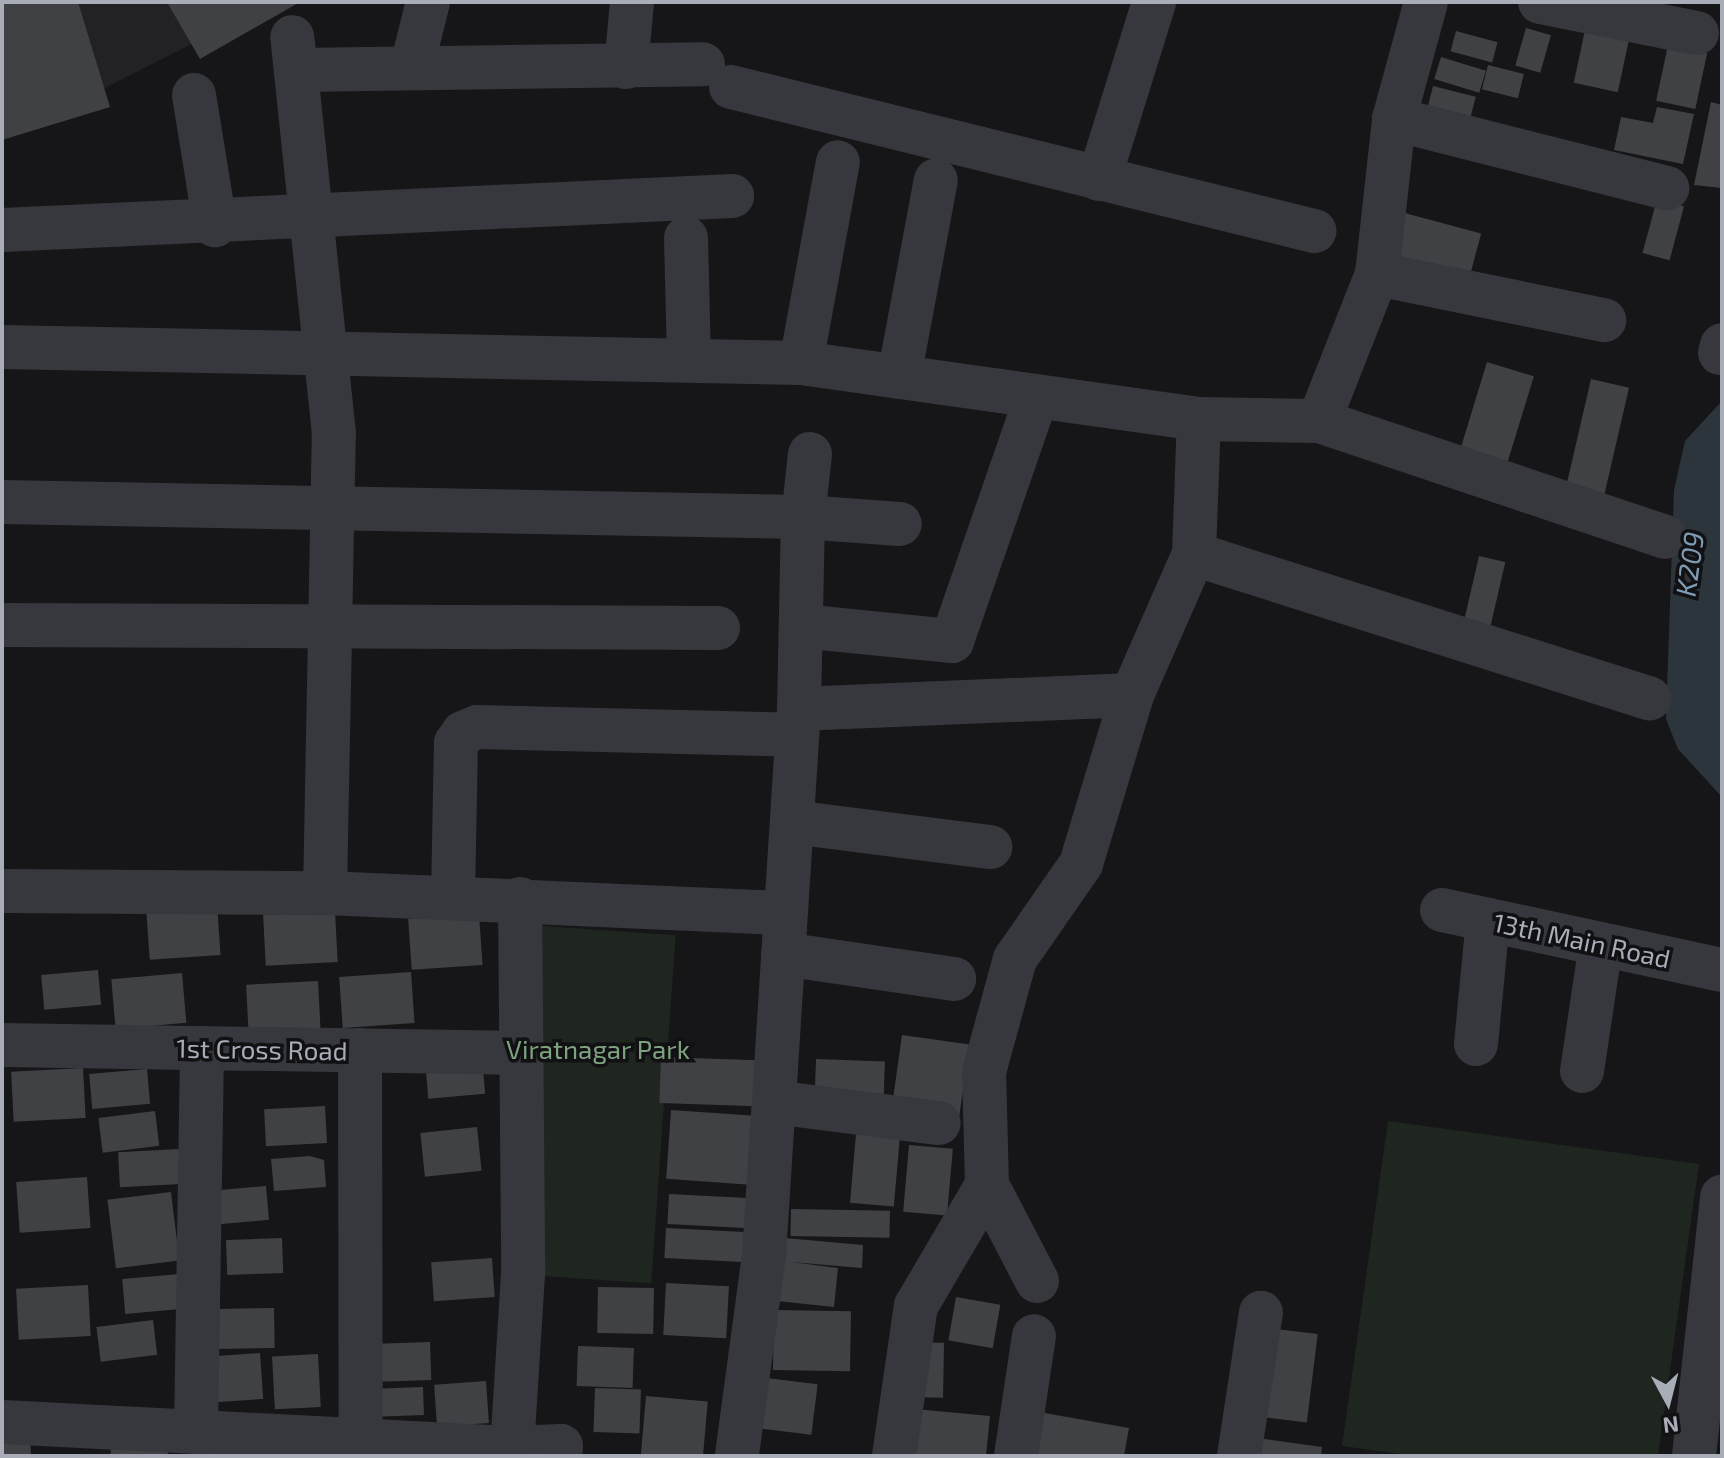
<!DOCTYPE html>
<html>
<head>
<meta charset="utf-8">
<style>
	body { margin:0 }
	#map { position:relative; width:1724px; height:1458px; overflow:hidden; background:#161618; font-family:"Exo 2",sans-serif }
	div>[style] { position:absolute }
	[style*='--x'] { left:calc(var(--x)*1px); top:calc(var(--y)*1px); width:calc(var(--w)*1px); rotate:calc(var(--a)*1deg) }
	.built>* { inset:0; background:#222225 }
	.green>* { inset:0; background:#1e261f; transform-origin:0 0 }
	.water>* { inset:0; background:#2c353c }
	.building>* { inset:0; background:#404145; transform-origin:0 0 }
	.minor>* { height:44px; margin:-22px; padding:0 22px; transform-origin:22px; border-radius:22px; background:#37383d }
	span { translate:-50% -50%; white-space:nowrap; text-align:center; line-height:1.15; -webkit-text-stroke:7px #111113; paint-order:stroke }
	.street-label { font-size:26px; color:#a8adb8 }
	.park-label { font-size:26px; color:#7fa381 }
	.water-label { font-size:28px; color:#7f9bb3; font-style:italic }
	.frame { position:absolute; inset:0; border:4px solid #a8adb8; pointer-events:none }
	.north { position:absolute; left:1628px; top:1362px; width:80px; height:80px; -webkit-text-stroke:6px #111113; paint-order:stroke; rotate:173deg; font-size:22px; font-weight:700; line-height:32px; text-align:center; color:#a8adb8 }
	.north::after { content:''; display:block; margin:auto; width:28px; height:36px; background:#a8adb8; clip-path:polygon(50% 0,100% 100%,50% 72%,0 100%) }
</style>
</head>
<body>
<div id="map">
	<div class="built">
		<i style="clip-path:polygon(2px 2px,275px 2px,2px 140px)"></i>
	</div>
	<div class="green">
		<i style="left:529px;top:925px;width:147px;height:349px;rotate:4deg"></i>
		<i style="clip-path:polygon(1388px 1121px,1699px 1164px,1658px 1456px,1416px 1456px,1342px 1446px)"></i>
	</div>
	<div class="water">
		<i style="clip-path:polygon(1722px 401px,1722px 797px,1678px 749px,1666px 719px,1674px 490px,1685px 441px)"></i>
	</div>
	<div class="building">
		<i style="clip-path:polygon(2px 2px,78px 2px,110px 107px,2px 140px)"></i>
		<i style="clip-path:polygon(167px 2px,300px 2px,200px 59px)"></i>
		<i style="left:1526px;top:28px;width:26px;height:39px;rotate:16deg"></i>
		<i style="left:1585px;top:30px;width:45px;height:54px;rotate:12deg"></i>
		<i style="left:1456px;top:31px;width:43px;height:21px;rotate:15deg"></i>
		<i style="left:1668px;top:45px;width:40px;height:57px;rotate:12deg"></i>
		<i style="left:1441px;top:57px;width:47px;height:23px;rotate:17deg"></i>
		<i style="left:1488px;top:65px;width:37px;height:25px;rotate:14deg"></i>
		<i style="left:1433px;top:86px;width:44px;height:20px;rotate:14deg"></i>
		<i style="clip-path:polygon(1711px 102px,1722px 105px,1722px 188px,1694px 185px)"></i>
		<i style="clip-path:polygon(1657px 107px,1694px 114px,1683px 164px,1614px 150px,1621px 117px,1653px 123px)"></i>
		<i style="left:1657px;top:199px;width:28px;height:56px;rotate:15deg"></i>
		<i style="left:1401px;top:212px;width:83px;height:54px;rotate:15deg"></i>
		<i style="left:1487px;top:362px;width:49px;height:102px;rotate:17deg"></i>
		<i style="left:1591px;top:379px;width:39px;height:113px;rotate:13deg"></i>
		<i style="left:1479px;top:556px;width:27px;height:69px;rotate:13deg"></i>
		<i style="left:217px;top:904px;width:51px;height:71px;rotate:86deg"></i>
		<i style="left:335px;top:911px;width:51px;height:72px;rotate:87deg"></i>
		<i style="left:479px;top:914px;width:51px;height:71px;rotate:86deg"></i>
		<i style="left:98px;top:970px;width:35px;height:57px;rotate:85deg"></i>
		<i style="left:411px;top:972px;width:51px;height:72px;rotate:86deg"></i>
		<i style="left:182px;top:973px;width:50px;height:71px;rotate:85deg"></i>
		<i style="left:318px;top:981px;width:50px;height:72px;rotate:87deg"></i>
		<i style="left:902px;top:1035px;width:68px;height:76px;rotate:8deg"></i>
		<i style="left:661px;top:1057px;width:107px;height:46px;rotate:2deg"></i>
		<i style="left:482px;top:1058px;width:36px;height:57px;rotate:85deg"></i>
		<i style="left:816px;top:1059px;width:69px;height:40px;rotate:2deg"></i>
		<i style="left:83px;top:1068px;width:50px;height:72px;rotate:87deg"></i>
		<i style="left:147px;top:1069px;width:35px;height:58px;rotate:85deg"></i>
		<i style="left:325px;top:1106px;width:37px;height:61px;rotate:87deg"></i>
		<i style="left:671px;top:1110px;width:91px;height:69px;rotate:4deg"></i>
		<i style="left:155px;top:1111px;width:35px;height:57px;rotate:83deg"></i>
		<i style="left:477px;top:1127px;width:44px;height:57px;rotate:84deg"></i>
		<i style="left:856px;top:1134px;width:44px;height:69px;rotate:5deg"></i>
		<i style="left:909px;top:1145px;width:44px;height:67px;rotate:5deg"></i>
		<i style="left:179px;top:1149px;width:35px;height:61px;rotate:87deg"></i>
		<i style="clip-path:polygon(310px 1156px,324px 1160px,326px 1187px,274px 1191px,271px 1159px)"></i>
		<i style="left:87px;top:1177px;width:51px;height:71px;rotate:86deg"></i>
		<i style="left:266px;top:1186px;width:34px;height:54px;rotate:85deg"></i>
		<i style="left:171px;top:1192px;width:69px;height:64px;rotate:83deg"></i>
		<i style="left:669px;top:1194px;width:88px;height:30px;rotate:3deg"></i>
		<i style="left:791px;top:1209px;width:99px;height:27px;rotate:1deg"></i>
		<i style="left:666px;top:1228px;width:83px;height:30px;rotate:3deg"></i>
		<i style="left:282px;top:1238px;width:35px;height:56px;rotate:88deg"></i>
		<i style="clip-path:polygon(785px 1238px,863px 1245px,862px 1268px,791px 1262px,838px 1268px,834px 1307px,777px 1301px)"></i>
		<i style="left:492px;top:1258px;width:39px;height:61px;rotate:86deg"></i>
		<i style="left:180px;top:1274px;width:35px;height:58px;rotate:85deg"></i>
		<i style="left:666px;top:1283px;width:63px;height:52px;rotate:3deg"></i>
		<i style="left:88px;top:1285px;width:51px;height:72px;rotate:87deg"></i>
		<i style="left:598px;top:1287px;width:56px;height:46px;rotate:1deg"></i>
		<i style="left:956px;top:1297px;width:45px;height:44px;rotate:10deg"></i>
		<i style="left:274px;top:1308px;width:40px;height:56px;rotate:89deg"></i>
		<i style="left:774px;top:1310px;width:77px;height:60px;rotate:1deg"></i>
		<i style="left:153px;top:1320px;width:35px;height:57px;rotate:83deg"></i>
		<i style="left:1276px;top:1329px;width:42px;height:89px;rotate:7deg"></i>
		<i style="left:430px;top:1342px;width:38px;height:60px;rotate:88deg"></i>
		<i style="left:900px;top:1342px;width:44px;height:55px;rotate:1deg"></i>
		<i style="left:578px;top:1346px;width:56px;height:40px;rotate:2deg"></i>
		<i style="left:260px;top:1353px;width:46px;height:53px;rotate:86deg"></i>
		<i style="left:318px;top:1354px;width:53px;height:46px;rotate:87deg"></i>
		<i style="left:767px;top:1378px;width:51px;height:51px;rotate:7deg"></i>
		<i style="left:486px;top:1381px;width:42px;height:52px;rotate:86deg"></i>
		<i style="left:423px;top:1387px;width:28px;height:55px;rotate:88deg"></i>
		<i style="left:595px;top:1388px;width:46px;height:44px;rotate:2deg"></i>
		<i style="left:646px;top:1396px;width:62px;height:60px;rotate:5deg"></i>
		<i style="clip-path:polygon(894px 1407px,990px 1416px,986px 1456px,890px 1456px)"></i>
		<i style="clip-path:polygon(1039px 1412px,1129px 1428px,1124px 1456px,1032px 1456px)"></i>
		<i style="left:30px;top:1429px;width:27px;height:28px;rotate:88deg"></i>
		<i style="clip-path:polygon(166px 1436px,168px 1456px,111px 1456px,110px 1442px)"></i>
		<i style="clip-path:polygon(1257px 1438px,1322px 1447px,1321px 1456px,1254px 1456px)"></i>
	</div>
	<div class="minor">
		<i style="--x:1540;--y:2;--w:160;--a:11.2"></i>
		<i style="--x:412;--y:66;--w:66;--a:-76"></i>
		<i style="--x:626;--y:67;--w:65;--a:-84.7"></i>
		<i style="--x:296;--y:70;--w:407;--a:-0.8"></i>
		<i style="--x:731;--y:87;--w:601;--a:13.87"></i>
		<i style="--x:194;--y:95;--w:132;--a:80.8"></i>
		<i style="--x:1394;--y:119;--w:282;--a:14.2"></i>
		<i style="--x:1099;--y:179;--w:185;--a:-72.7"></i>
		<i style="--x:2;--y:230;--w:731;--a:-2.67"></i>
		<i style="--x:686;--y:238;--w:122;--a:88.6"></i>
		<i style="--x:1377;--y:274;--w:232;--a:11.5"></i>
		<i style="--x:2;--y:347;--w:799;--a:1.15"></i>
		<i style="--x:801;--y:363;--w:402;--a:8"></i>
		<i style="--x:1199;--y:419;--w:120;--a:1"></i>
		<i style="--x:1319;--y:421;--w:158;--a:-68.5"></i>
		<i style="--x:1377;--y:274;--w:156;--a:-83.7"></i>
		<i style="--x:1394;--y:119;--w:121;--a:-74.7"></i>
		<i style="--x:1720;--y:353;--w:8;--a:-76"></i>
		<i style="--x:801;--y:363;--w:204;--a:-79.6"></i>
		<i style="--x:899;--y:377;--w:200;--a:-79.4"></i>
		<i style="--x:1319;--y:421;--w:365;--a:18.5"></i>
		<i style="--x:810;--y:454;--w:63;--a:96.3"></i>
		<i style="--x:803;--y:517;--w:97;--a:4.1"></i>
		<i style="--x:2;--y:502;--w:801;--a:1.07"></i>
		<i style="--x:803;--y:517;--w:192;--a:91.2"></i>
		<i style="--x:799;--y:709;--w:547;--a:93.67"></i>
		<i style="--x:764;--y:1255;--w:203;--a:97.7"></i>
		<i style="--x:1194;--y:554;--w:478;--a:17.6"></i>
		<i style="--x:2;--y:625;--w:716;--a:0.24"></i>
		<i style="--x:801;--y:626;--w:152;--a:5.7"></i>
		<i style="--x:952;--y:641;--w:259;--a:-70.9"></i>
		<i style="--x:799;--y:709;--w:333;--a:-2.4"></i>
		<i style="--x:792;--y:822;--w:200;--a:7.2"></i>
		<i style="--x:2;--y:891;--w:323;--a:0.4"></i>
		<i style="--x:325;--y:893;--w:459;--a:-88.9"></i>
		<i style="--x:334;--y:434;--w:399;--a:-96"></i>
		<i style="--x:325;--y:893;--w:461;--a:2.5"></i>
		<i style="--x:453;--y:897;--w:154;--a:-88.9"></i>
		<i style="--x:456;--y:743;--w:12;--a:-55"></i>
		<i style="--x:463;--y:733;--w:15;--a:-23"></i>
		<i style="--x:477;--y:727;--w:320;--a:1.4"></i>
		<i style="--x:520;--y:899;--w:375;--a:89.5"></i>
		<i style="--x:523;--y:1274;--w:174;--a:93.6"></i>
		<i style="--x:512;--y:1448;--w:49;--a:-2.3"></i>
		<i style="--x:561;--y:1446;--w:10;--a:96"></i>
		<i style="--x:1442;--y:910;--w:286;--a:12.1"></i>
		<i style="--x:783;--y:954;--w:173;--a:8.3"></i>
		<i style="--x:1476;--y:1044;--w:125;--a:-84.5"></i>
		<i style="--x:2;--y:1045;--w:519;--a:0.88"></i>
		<i style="--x:360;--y:1050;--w:391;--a:89.9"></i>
		<i style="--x:1582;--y:1071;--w:128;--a:-81.5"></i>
		<i style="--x:774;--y:1102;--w:166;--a:7.3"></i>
		<i style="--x:1037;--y:1281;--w:108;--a:-117.5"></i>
		<i style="--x:987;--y:1185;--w:113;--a:-91.5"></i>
		<i style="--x:984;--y:1072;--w:117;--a:-74.7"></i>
		<i style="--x:1015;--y:959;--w:116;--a:-55.2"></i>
		<i style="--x:1081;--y:864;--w:177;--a:-73.2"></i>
		<i style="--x:1132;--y:695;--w:154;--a:-66.3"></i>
		<i style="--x:1194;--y:554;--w:135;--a:-87.9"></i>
		<i style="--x:2;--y:1422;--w:511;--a:2.92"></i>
		<i style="--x:196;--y:1432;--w:384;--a:-89.1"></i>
		<i style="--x:894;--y:1456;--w:152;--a:-81.7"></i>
		<i style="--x:916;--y:1306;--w:140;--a:-59.6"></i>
		<i style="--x:1016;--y:1456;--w:121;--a:-81.5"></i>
		<i style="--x:1239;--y:1456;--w:145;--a:-81.3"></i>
		<i style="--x:1694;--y:1456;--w:261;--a:-83.8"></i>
	</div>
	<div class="street-label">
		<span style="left:1582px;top:940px;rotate:12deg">13th Main Road</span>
		<span style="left:262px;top:1049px;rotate:1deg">1st Cross Road</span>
	</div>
	<div class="park-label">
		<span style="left:598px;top:1049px">Viratnagar Park</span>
	</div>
	<div class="water-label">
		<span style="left:1689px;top:564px;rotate:-82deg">K209</span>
	</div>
	<div class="frame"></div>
	<div class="north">N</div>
</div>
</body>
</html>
